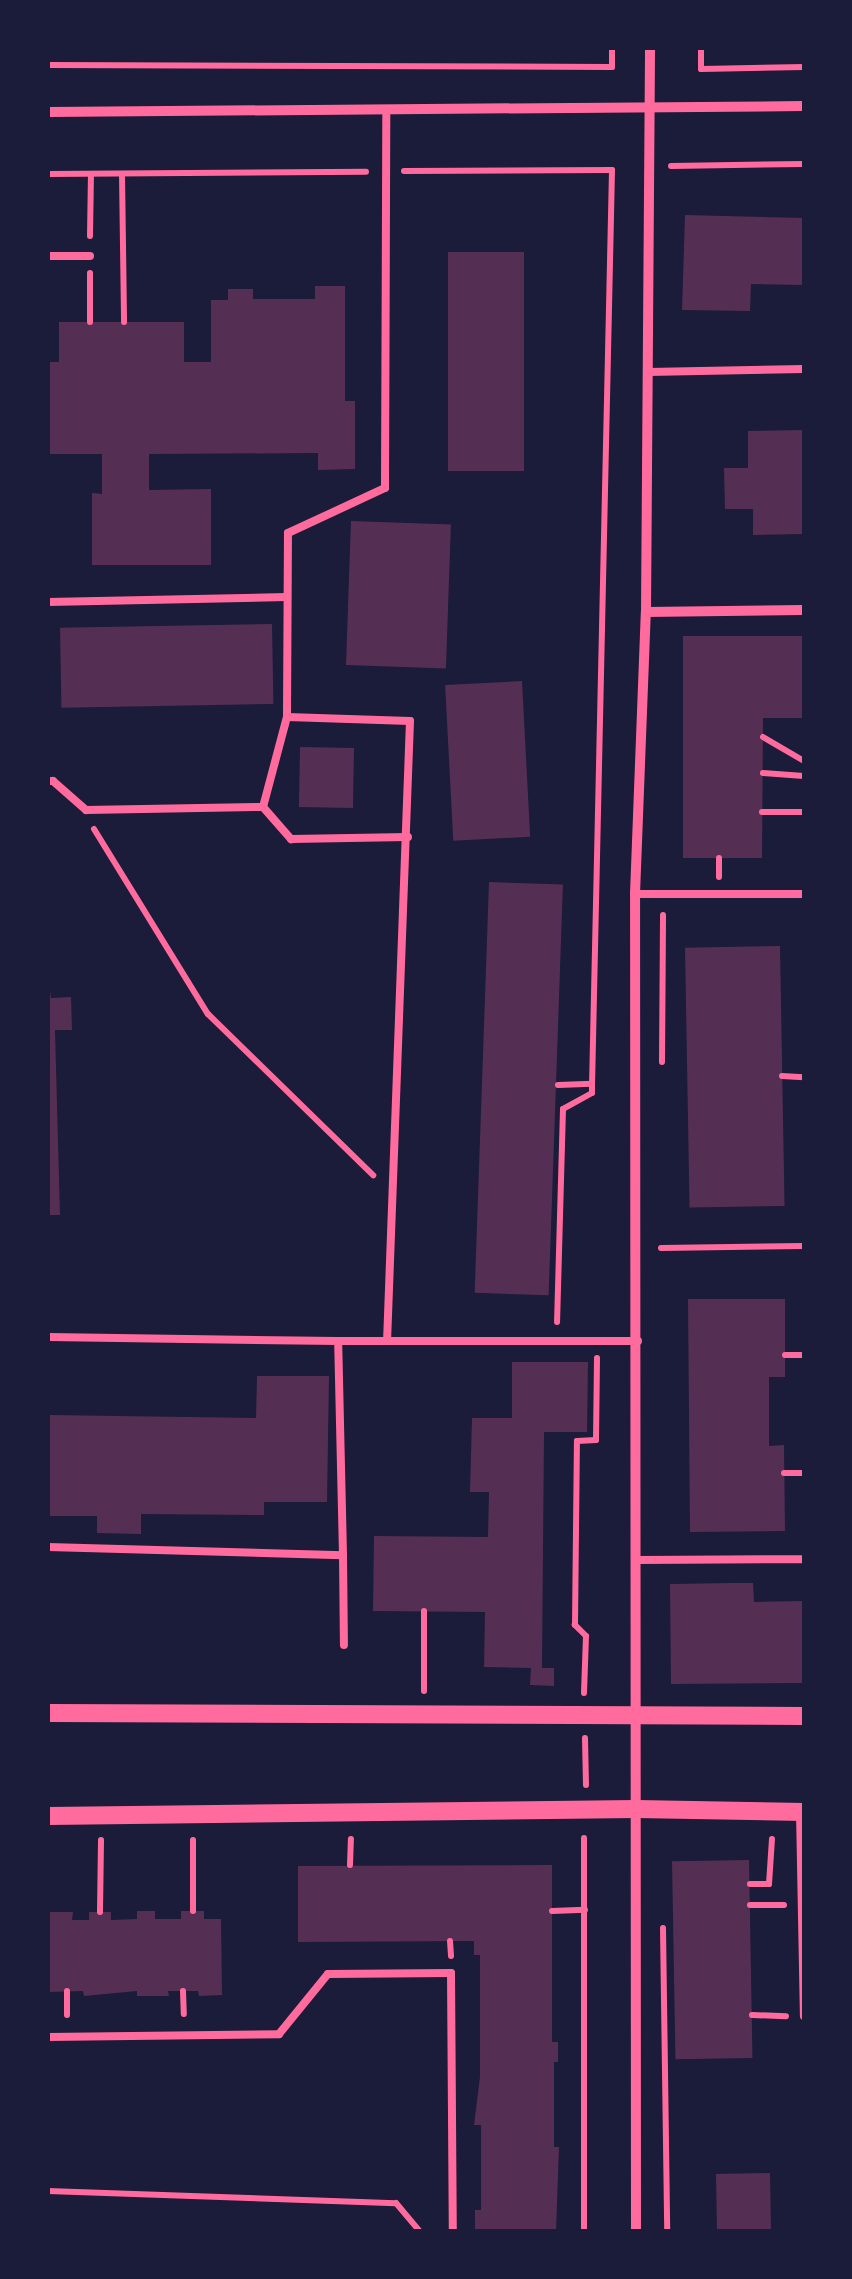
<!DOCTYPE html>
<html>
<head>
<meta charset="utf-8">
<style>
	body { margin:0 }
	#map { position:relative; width:852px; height:2279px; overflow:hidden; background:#1b1b3a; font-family:"Noto Serif",serif }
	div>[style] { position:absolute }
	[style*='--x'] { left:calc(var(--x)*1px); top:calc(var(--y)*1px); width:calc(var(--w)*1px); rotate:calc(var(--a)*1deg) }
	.building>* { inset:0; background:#542f53; transform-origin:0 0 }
	.path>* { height:6px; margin:-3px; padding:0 3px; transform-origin:3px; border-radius:3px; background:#ff6b9d }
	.service>* { height:8px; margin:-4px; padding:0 4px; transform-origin:4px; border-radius:4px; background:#ff6b9d }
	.minor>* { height:10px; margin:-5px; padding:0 5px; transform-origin:5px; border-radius:5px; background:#ff6b9d }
	.tertiary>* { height:18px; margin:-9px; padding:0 9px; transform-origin:9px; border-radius:9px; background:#ff6b9d }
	span { translate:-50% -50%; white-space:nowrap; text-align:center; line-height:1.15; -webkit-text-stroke:10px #1b1b3a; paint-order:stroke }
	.frame { position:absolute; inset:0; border:50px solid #1b1b3a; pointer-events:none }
</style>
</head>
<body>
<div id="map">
	<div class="building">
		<i style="clip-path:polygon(685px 215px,804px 218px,804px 285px,751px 284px,750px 311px,682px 310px)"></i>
		<i style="left:448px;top:252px;width:76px;height:219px"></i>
		<i style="clip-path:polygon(315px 286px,345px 286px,345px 401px,355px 401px,355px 469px,318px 470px,318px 453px,149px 454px,149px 490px,211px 489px,211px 565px,92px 565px,92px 493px,102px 494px,102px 454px,48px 454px,48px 362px,59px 362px,59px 322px,184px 322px,184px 362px,211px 362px,211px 300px,228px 300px,228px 289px,253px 289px,253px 299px,315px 299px)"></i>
		<i style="clip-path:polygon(804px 430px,804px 534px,753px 535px,753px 509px,725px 509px,724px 468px,748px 468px,748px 431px)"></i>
		<i style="left:351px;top:521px;width:100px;height:144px;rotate:2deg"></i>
		<i style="left:272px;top:624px;width:80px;height:212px;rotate:89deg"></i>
		<i style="clip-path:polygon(683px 636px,804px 636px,804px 718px,763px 718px,762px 858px,683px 858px)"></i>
		<i style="left:522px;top:681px;width:156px;height:77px;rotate:87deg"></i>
		<i style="left:300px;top:747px;width:54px;height:60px;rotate:1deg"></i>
		<i style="left:489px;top:882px;width:74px;height:411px;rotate:2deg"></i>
		<i style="left:780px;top:946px;width:260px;height:95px;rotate:89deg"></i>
		<i style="clip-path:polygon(48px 975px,51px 998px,71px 997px,72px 1030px,55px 1030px,60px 1215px,48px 1215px)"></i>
		<i style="clip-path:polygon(688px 1299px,785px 1299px,785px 1377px,769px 1377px,769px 1446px,784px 1445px,785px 1531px,690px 1532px)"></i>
		<i style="clip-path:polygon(512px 1362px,588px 1362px,587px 1432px,544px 1432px,542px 1668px,554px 1668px,554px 1686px,530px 1685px,531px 1668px,484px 1667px,485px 1612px,373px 1611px,374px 1536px,488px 1537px,489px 1492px,470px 1492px,472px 1418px,512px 1418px)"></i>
		<i style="clip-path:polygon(257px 1376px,329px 1376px,327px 1502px,264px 1502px,264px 1515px,141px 1514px,141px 1534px,97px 1533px,97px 1516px,48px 1516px,48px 1415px,256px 1418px)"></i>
		<i style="clip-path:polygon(734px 1583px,753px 1583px,754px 1602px,804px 1601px,804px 1683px,671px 1684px,670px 1584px)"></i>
		<i style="left:749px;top:1860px;width:198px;height:77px;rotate:89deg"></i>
		<i style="clip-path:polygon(552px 1865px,552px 2042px,558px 2042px,558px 2062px,554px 2062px,554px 2147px,559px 2147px,556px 2232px,475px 2232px,475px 2210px,481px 2210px,481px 2125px,474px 2125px,480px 2077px,480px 1955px,474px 1955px,474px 1941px,298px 1942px,298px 1866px)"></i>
		<i style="clip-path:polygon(137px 1911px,155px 1911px,155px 1919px,181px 1919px,181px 1911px,204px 1911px,204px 1919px,221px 1919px,222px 1995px,199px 1996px,198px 1991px,168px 1991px,169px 1996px,137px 1996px,137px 1991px,84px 1996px,83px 1991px,48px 1992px,48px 1912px,73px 1912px,72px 1920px,89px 1920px,89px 1912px,111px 1912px,111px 1920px,137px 1919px)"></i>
		<i style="left:770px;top:2173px;width:59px;height:54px;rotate:89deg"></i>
	</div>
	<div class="path">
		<i style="--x:701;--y:48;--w:21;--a:90"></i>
		<i style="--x:701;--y:69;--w:103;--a:-1.1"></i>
		<i style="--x:48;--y:65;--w:564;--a:0.2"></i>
		<i style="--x:612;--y:67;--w:19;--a:-90"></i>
		<i style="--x:671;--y:166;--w:133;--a:-0.9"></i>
		<i style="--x:404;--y:171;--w:208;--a:-0.3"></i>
		<i style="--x:612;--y:170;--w:914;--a:91.25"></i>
		<i style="--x:592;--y:1084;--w:9;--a:90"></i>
		<i style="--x:592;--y:1093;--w:33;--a:151"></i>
		<i style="--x:563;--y:1109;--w:213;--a:91.6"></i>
		<i style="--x:48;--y:174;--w:318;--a:-0.4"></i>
		<i style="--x:122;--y:174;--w:148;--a:89.2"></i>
		<i style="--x:90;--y:236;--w:62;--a:-89.1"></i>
		<i style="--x:90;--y:322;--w:49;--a:-90"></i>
		<i style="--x:763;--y:737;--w:48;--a:30.3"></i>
		<i style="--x:763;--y:773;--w:41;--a:4.2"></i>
		<i style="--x:762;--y:812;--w:42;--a:0"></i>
		<i style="--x:94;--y:829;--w:217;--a:58.4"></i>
		<i style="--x:208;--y:1014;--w:231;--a:44.3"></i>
		<i style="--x:719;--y:858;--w:19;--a:90"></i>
		<i style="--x:662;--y:1062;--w:147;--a:-89.6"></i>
		<i style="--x:782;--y:1076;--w:22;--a:3"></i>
		<i style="--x:558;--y:1085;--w:34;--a:-2"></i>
		<i style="--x:661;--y:1248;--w:143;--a:-0.8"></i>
		<i style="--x:785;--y:1355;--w:19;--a:0"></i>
		<i style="--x:784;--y:1473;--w:20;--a:0"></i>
		<i style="--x:424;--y:1691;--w:80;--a:-90"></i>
		<i style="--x:584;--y:1693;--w:57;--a:-88"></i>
		<i style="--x:586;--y:1636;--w:16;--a:-135"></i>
		<i style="--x:575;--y:1625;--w:184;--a:-89.4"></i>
		<i style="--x:577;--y:1441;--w:19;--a:-3"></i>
		<i style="--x:596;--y:1440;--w:82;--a:-89.3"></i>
		<i style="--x:585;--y:1738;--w:47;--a:88.8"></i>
		<i style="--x:584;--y:1838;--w:394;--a:90"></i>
		<i style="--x:350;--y:1865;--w:26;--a:-88"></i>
		<i style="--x:750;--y:1884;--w:19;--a:0"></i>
		<i style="--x:769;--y:1884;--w:45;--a:-86.2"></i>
		<i style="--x:750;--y:1905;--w:34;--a:0"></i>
		<i style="--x:193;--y:1911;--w:71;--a:-90"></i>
		<i style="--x:552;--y:1911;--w:33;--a:-2"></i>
		<i style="--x:100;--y:1912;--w:72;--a:-89.2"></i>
		<i style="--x:663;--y:1928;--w:304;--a:89.2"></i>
		<i style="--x:450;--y:1941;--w:15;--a:86"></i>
		<i style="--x:183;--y:1991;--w:23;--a:88"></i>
		<i style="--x:67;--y:2015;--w:24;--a:-90"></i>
		<i style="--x:752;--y:2015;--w:34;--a:2"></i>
		<i style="--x:48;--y:2191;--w:348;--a:2"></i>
		<i style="--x:396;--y:2203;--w:38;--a:50"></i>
	</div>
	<div class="service">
		<i style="--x:48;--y:256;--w:42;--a:0"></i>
		<i style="--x:648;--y:372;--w:156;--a:-1.1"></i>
		<i style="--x:48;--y:602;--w:239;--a:-1.2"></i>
		<i style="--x:287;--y:717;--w:184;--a:-89.7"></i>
		<i style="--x:288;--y:533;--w:107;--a:-24.9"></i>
		<i style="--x:385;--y:488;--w:378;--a:-89.8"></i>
		<i style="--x:48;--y:781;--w:5;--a:0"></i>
		<i style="--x:53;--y:781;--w:44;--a:41.3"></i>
		<i style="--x:86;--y:810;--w:177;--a:-1"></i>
		<i style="--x:263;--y:807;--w:43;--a:48.8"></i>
		<i style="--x:291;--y:839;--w:117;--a:-1"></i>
		<i style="--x:263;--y:807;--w:93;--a:-75.1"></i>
		<i style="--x:287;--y:717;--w:123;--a:1.9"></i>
		<i style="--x:410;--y:721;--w:620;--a:92.12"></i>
		<i style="--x:635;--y:894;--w:169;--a:0"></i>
		<i style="--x:48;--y:1337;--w:290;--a:0.8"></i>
		<i style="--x:48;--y:1547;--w:295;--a:1.6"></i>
		<i style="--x:343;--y:1555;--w:90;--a:89.4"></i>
		<i style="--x:343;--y:1555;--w:214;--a:-91.3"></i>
		<i style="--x:338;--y:1341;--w:300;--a:0"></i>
		<i style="--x:637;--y:1560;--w:167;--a:-0.3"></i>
		<i style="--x:800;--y:1812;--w:204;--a:88.9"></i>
		<i style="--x:48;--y:2037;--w:231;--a:-0.7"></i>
		<i style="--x:279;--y:2034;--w:77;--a:-50.8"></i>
		<i style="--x:328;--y:1974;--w:123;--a:-0.5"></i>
		<i style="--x:451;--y:1973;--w:259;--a:89.6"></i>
	</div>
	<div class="minor">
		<i style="--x:48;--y:112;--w:756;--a:-0.45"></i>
		<i style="--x:646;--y:612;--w:158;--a:-0.7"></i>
		<i style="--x:636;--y:2232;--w:1338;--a:-90.04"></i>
		<i style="--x:635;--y:894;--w:282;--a:-87.8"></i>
		<i style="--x:646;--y:612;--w:564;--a:-89.59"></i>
	</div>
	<div class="tertiary">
		<i style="--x:48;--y:1713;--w:756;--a:0.23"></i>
		<i style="--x:48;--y:1816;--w:588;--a:-0.68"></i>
		<i style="--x:636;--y:1809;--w:168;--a:1"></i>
	</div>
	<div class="frame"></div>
</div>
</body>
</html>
